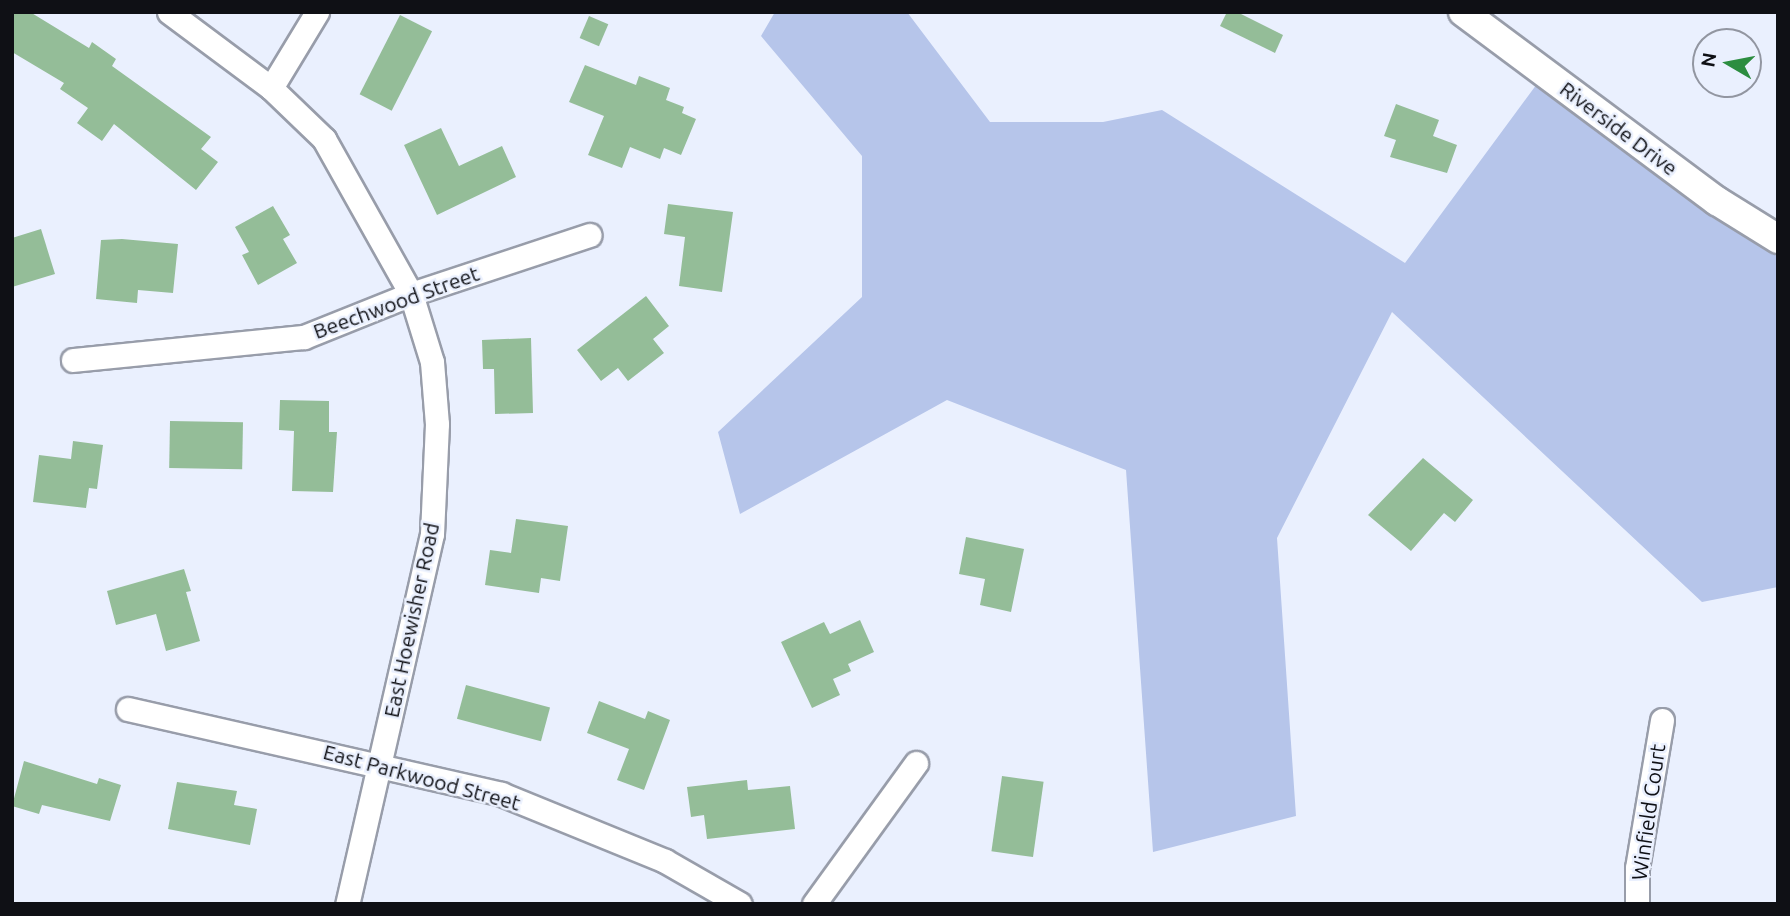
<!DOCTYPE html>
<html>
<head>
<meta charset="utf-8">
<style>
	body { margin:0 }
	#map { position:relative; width:1790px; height:916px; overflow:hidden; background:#eaf0fe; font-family:Ubuntu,sans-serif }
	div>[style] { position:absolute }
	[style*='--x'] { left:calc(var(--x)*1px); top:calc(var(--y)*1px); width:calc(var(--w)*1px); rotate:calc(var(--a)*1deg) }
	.green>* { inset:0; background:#b6c5ea }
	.building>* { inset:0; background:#94bd98; transform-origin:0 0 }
	.roads { filter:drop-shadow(2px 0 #989daa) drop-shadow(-2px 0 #989daa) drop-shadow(0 2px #989daa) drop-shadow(0 -2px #989daa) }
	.minor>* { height:23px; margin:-11.5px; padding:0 11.5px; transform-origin:11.5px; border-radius:11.5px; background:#fff }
	.major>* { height:28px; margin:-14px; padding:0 14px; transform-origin:14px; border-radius:14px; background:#fff }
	span { translate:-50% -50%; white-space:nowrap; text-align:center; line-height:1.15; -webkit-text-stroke:5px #eaf0fe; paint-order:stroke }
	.street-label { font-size:21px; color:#0f1015 }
	.frame { position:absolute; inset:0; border:14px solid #0f1015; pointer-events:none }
	.north { position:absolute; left:1692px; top:28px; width:70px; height:70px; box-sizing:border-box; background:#eaf0fe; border:2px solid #9296a1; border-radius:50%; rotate:280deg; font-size:19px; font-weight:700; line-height:28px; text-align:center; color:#0f1015 }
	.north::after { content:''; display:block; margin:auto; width:24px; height:32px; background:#2c8d40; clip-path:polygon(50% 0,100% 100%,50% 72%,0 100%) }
</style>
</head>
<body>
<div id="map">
	<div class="green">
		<i style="clip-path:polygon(775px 12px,907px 12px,990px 122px,1103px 122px,1162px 110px,1405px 263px,1545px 73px,1778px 239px,1778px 587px,1702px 602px,1392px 312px,1277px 538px,1296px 816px,1153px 852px,1126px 470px,947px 400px,740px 514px,718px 432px,862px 297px,862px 156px,761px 36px)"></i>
	</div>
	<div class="building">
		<i style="clip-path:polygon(12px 12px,30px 12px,89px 48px,92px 42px,116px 59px,112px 66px,211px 137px,201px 149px,218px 162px,196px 190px,114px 124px,102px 141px,77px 123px,88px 108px,60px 89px,64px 83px,12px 52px)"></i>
		<i style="clip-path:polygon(1227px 12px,1237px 12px,1283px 35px,1275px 53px,1220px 26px)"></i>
		<i style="left:400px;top:15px;width:36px;height:89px;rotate:27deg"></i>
		<i style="left:589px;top:16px;width:21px;height:24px;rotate:23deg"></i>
		<i style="clip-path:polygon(585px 65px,636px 85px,639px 76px,670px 88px,666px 100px,684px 107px,682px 113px,696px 119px,681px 155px,664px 148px,660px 159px,630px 147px,622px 168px,588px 155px,604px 116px,569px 102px)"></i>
		<i style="clip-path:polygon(1396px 104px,1439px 120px,1433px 136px,1457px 145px,1447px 173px,1390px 157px,1396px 140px,1384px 136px)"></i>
		<i style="clip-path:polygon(441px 128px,459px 166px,502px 146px,516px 177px,437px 215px,404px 145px)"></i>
		<i style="clip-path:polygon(668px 204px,733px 212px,722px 292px,679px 286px,685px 237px,664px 234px)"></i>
		<i style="clip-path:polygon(273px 206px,290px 235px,283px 239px,297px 263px,258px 285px,242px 255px,249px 252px,235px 227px)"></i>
		<i style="clip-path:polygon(41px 229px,55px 274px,12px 287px,12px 238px)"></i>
		<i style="clip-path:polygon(122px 239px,178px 244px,173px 293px,138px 290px,137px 303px,96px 299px,101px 240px)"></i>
		<i style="clip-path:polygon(646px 296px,669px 326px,653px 339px,664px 353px,628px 381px,618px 368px,601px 381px,577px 350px)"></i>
		<i style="clip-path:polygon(531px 338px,533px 413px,495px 414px,494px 369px,483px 369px,482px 340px)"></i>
		<i style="clip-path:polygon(280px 400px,329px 401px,329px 432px,337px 432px,333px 492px,292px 491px,294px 431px,279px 430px)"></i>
		<i style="left:170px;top:421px;width:73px;height:47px;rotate:1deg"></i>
		<i style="clip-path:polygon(73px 441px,103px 445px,97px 489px,89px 488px,86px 508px,33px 502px,39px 455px,71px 459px)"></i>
		<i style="clip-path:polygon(1423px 458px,1473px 500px,1455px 522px,1444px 513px,1411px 551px,1368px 515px)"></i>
		<i style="clip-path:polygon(516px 519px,568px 526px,560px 581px,541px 578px,539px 593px,485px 585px,490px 550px,511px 553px)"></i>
		<i style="clip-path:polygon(966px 537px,1024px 549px,1011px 612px,980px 605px,985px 579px,959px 574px)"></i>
		<i style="clip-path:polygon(184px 569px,191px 591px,186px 592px,200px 641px,166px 651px,156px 614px,116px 625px,107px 591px)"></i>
		<i style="clip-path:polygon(860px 620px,874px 652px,848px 664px,851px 671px,833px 679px,840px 695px,812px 708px,781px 642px,824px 622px,830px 634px)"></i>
		<i style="left:466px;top:685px;width:87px;height:35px;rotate:15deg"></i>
		<i style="clip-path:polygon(599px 701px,645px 719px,648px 711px,670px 720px,644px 790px,617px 780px,629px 749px,587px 733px)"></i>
		<i style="clip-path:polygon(24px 761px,97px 784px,99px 778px,121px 785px,110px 821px,42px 805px,39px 814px,12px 806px)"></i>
		<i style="left:1002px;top:776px;width:42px;height:76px;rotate:8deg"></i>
		<i style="clip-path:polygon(747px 780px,748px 790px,790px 786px,795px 829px,707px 839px,704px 815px,691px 817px,687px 787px)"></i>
		<i style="clip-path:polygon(177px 782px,237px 791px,234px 805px,257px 809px,250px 845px,168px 829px)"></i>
	</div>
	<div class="roads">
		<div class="minor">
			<i style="--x:169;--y:12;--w:127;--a:36.7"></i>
			<i style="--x:271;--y:88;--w:74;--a:43.9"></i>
			<i style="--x:324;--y:139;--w:178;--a:60.7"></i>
			<i style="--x:411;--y:294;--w:71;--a:72.8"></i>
			<i style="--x:432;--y:362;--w:62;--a:85.4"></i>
			<i style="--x:437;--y:424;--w:110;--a:92.6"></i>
			<i style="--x:432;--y:534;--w:380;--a:102.9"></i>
			<i style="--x:271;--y:88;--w:89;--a:-58.8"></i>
			<i style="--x:73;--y:360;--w:232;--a:-5.7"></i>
			<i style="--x:304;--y:337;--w:115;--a:-21.9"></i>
			<i style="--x:411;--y:294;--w:188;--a:-18.3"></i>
			<i style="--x:128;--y:709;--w:383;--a:12.8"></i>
			<i style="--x:501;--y:794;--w:177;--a:22.2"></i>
			<i style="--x:665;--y:861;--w:86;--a:29.8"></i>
			<i style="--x:814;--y:904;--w:174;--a:-54.1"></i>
			<i style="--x:1637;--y:904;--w:36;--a:-90"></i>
			<i style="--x:1637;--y:868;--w:150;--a:-80.4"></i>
		</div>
		<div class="major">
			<i style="--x:1463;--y:12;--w:317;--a:36.7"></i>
			<i style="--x:1717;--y:201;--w:72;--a:31.9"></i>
		</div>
	</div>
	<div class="street-label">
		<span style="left:1619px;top:128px;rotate:37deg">Riverside Drive</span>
		<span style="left:396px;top:302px;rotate:-20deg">Beechwood Street</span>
		<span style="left:411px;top:620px;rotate:-78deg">East Hoewisher Road</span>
		<span style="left:422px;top:777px;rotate:15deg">East Parkwood Street</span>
		<span style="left:1648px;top:812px;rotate:-82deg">Winfield Court</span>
	</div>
	<div class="frame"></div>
	<div class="north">N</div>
</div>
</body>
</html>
